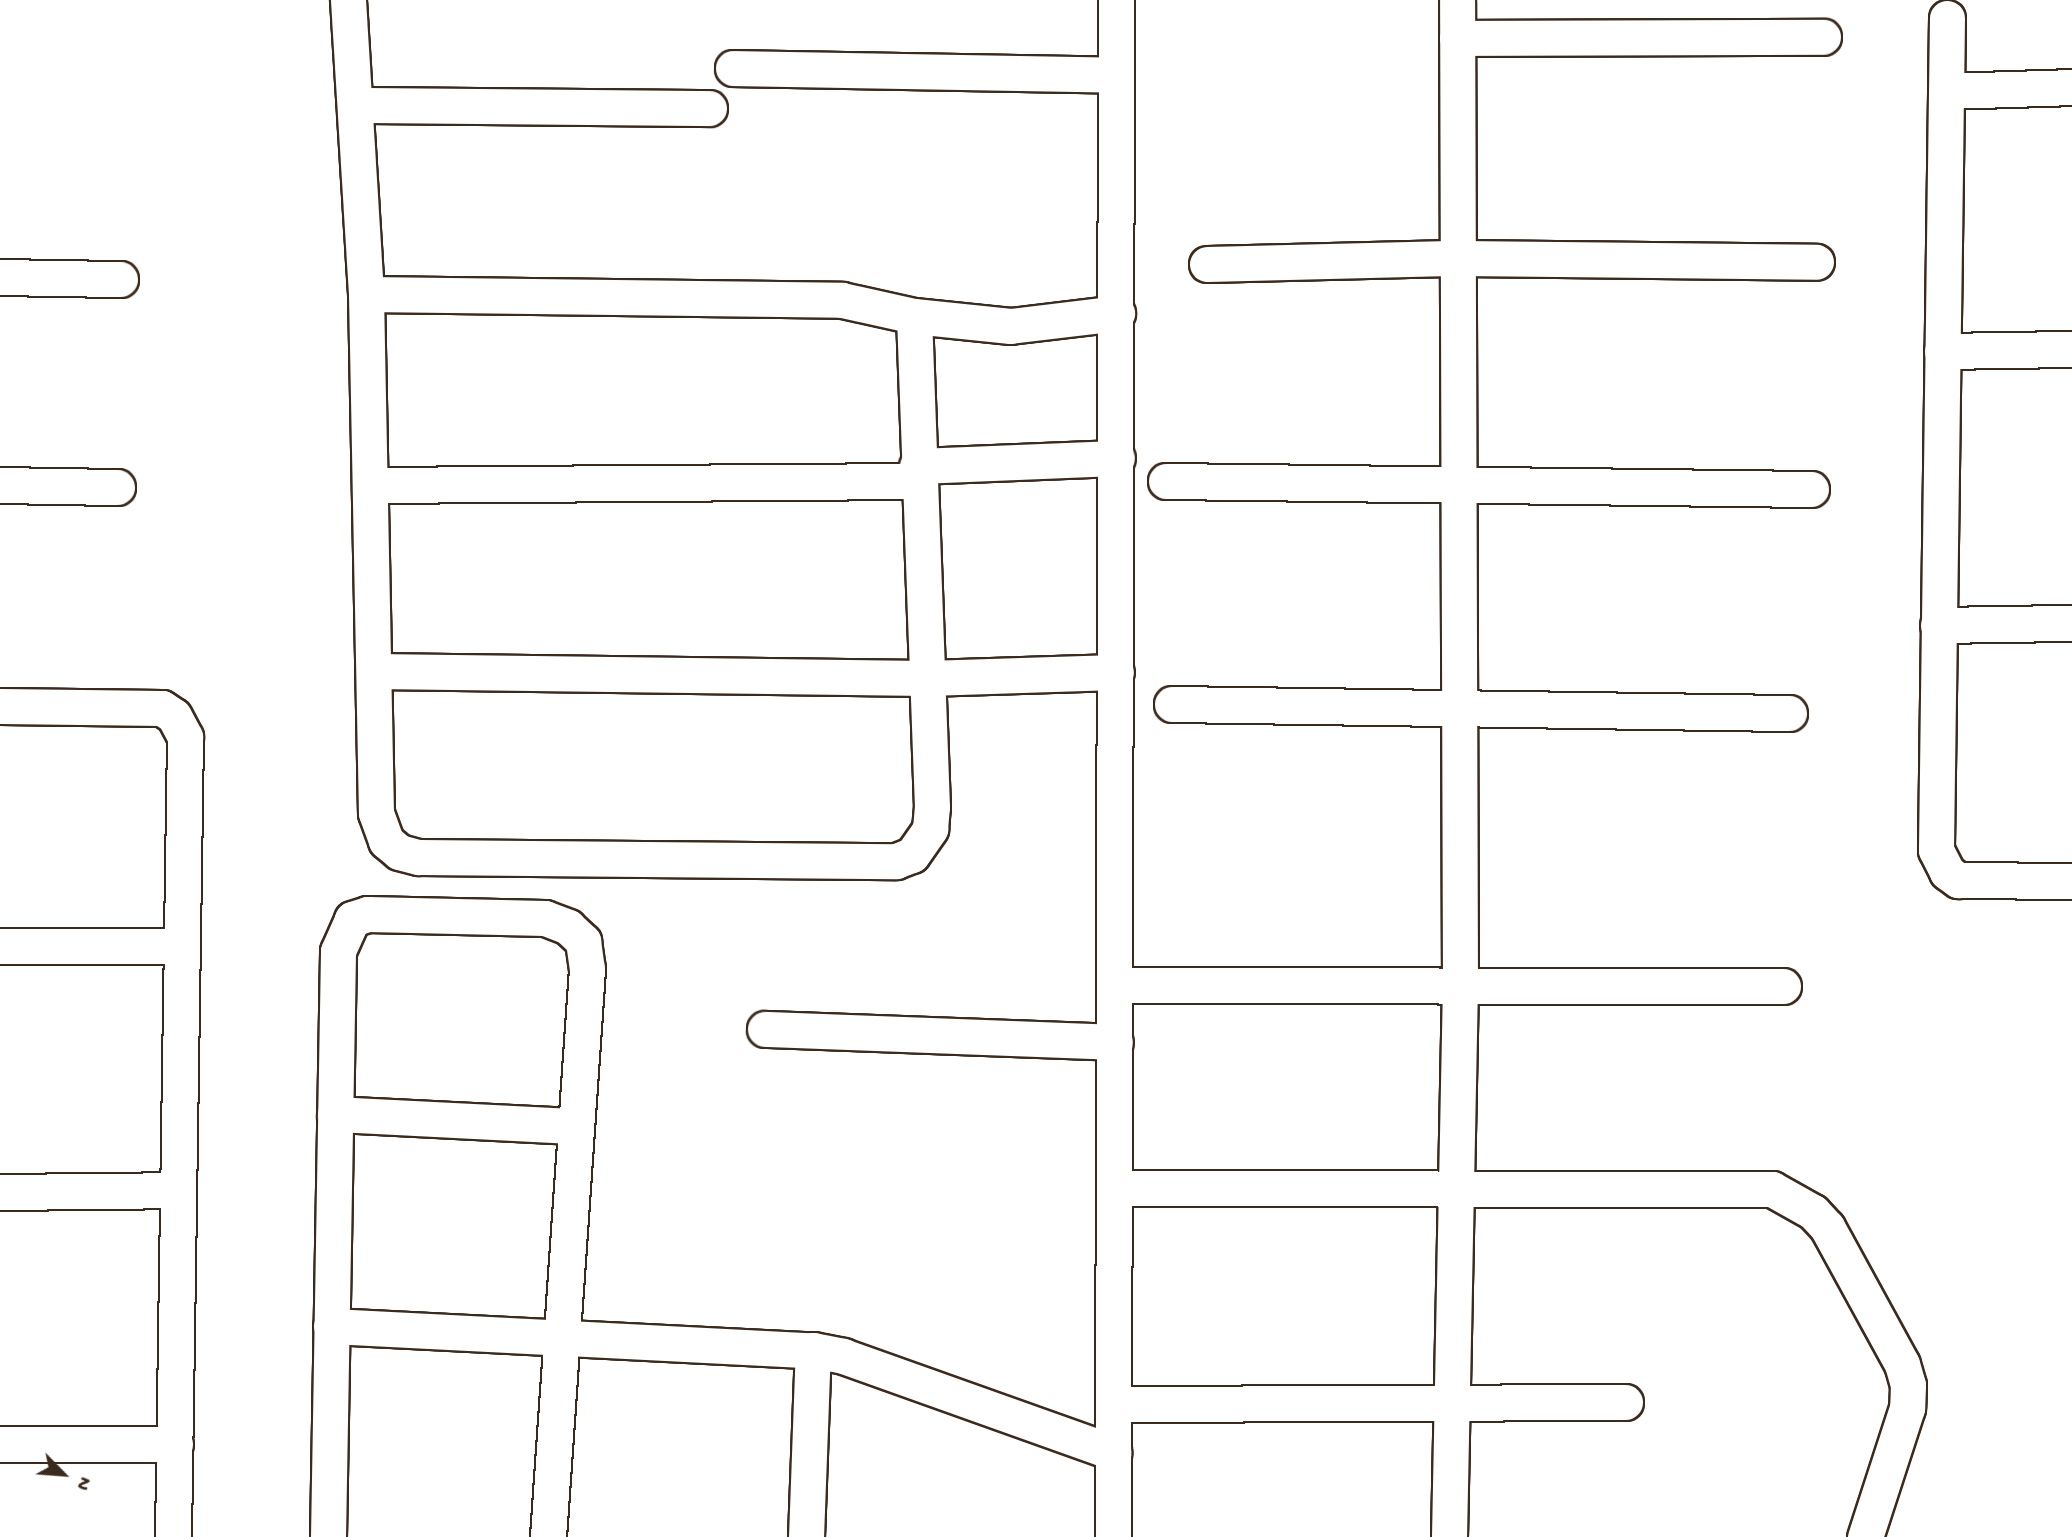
<!DOCTYPE html>
<html>
<head>
<meta charset="utf-8">
<style>
	body { margin:0 }
	#map { position:relative; width:2072px; height:1537px; overflow:hidden; background:#fff; font-family:"Gochi Hand",sans-serif }
	div>[style] { position:absolute }
	[style*='--x'] { left:calc(var(--x)*1px); top:calc(var(--y)*1px); width:calc(var(--w)*1px); rotate:calc(var(--a)*1deg) }
	.roads { filter:drop-shadow(2px 0 #3b2a1e) drop-shadow(-2px 0 #3b2a1e) drop-shadow(0 2px #3b2a1e) drop-shadow(0 -2px #3b2a1e) }
	.street>* { height:35px; margin:-17.5px; padding:0 17.5px; transform-origin:17.5px; border-radius:17.5px; background:#fff }
	span { translate:-50% -50%; white-space:nowrap; text-align:center; line-height:1.15; -webkit-text-stroke:7px #fff; paint-order:stroke }
	.north { position:absolute; left:28px; top:1439px; width:70px; height:70px; -webkit-text-stroke:5px #fff; paint-order:stroke; rotate:115deg; font-size:19px; font-weight:700; line-height:28px; text-align:center; color:#3b2a1e }
	.north::after { content:''; display:block; margin:auto; width:24px; height:32px; background:#3b2a1e; clip-path:polygon(50% 0,100% 100%,50% 72%,0 100%) }
</style>
</head>
<body>
<div id="map">
	<div class="roads">
		<div class="street">
			<i style="--x:348;--y:0;--w:295;--a:86.5"></i>
			<i style="--x:366;--y:294;--w:519;--a:88.9"></i>
			<i style="--x:376;--y:813;--w:30;--a:70"></i>
			<i style="--x:386;--y:841;--w:17;--a:40"></i>
			<i style="--x:399;--y:852;--w:20;--a:15"></i>
			<i style="--x:418;--y:857;--w:478;--a:0.5"></i>
			<i style="--x:896;--y:861;--w:17;--a:-21"></i>
			<i style="--x:912;--y:855;--w:32;--a:-55"></i>
			<i style="--x:930;--y:829;--w:22;--a:-85"></i>
			<i style="--x:932;--y:807;--w:491;--a:-92.1"></i>
			<i style="--x:1947;--y:18;--w:832;--a:90.76"></i>
			<i style="--x:1936;--y:850;--w:25;--a:63"></i>
			<i style="--x:1947;--y:872;--w:14;--a:36"></i>
			<i style="--x:1958;--y:880;--w:114;--a:0.5"></i>
			<i style="--x:1457;--y:38;--w:366;--a:-0.2"></i>
			<i style="--x:733;--y:68;--w:383;--a:1"></i>
			<i style="--x:1947;--y:91;--w:125;--a:-1.8"></i>
			<i style="--x:357;--y:105;--w:352;--a:0.5"></i>
			<i style="--x:1207;--y:264;--w:253;--a:-1.4"></i>
			<i style="--x:1460;--y:258;--w:356;--a:0.6"></i>
			<i style="--x:0;--y:277;--w:120;--a:1"></i>
			<i style="--x:366;--y:294;--w:476;--a:0.7"></i>
			<i style="--x:842;--y:300;--w:74;--a:12.5"></i>
			<i style="--x:914;--y:316;--w:97;--a:5.9"></i>
			<i style="--x:1010;--y:326;--w:108;--a:-6.9"></i>
			<i style="--x:1942;--y:351;--w:130;--a:-0.9"></i>
			<i style="--x:917;--y:466;--w:200;--a:-2.3"></i>
			<i style="--x:1166;--y:481;--w:645;--a:0.71"></i>
			<i style="--x:0;--y:485;--w:117;--a:1"></i>
			<i style="--x:370;--y:485;--w:548;--a:-0.42"></i>
			<i style="--x:1938;--y:625;--w:134;--a:-0.9"></i>
			<i style="--x:374;--y:671;--w:553;--a:0.73"></i>
			<i style="--x:927;--y:678;--w:189;--a:-1.8"></i>
			<i style="--x:1172;--y:704;--w:617;--a:0.84"></i>
			<i style="--x:0;--y:706;--w:162;--a:0.7"></i>
			<i style="--x:162;--y:708;--w:14;--a:34"></i>
			<i style="--x:174;--y:716;--w:24;--a:62"></i>
			<i style="--x:185;--y:737;--w:800;--a:90.86"></i>
			<i style="--x:0;--y:946;--w:182;--a:0"></i>
			<i style="--x:1115;--y:985;--w:668;--a:0.09"></i>
			<i style="--x:765;--y:1029;--w:350;--a:2.1"></i>
			<i style="--x:335;--y:1114;--w:240;--a:2.9"></i>
			<i style="--x:1114;--y:1188;--w:658;--a:0.09"></i>
			<i style="--x:1772;--y:1189;--w:47;--a:29.3"></i>
			<i style="--x:1813;--y:1212;--w:21;--a:47"></i>
			<i style="--x:1827;--y:1227;--w:156;--a:61.3"></i>
			<i style="--x:1902;--y:1364;--w:22;--a:74"></i>
			<i style="--x:1908;--y:1385;--w:23;--a:92"></i>
			<i style="--x:1907;--y:1408;--w:136;--a:108"></i>
			<i style="--x:0;--y:1192;--w:178;--a:-0.6"></i>
			<i style="--x:331;--y:1326;--w:483;--a:2.9"></i>
			<i style="--x:813;--y:1350;--w:31;--a:11"></i>
			<i style="--x:843;--y:1356;--w:287;--a:19.6"></i>
			<i style="--x:1114;--y:1404;--w:511;--a:-0.22"></i>
			<i style="--x:0;--y:1444;--w:175;--a:0"></i>
			<i style="--x:328;--y:1537;--w:586;--a:-89.02"></i>
			<i style="--x:338;--y:951;--w:35;--a:-66"></i>
			<i style="--x:352;--y:919;--w:16;--a:-18"></i>
			<i style="--x:367;--y:914;--w:178;--a:1.3"></i>
			<i style="--x:545;--y:918;--w:25;--a:21"></i>
			<i style="--x:568;--y:927;--w:21;--a:43"></i>
			<i style="--x:583;--y:941;--w:28;--a:82"></i>
			<i style="--x:587;--y:969;--w:569;--a:93.93"></i>
			<i style="--x:806;--y:1537;--w:187;--a:-87.9"></i>
			<i style="--x:1113;--y:1537;--w:1537;--a:-89.89"></i>
			<i style="--x:1449;--y:1537;--w:554;--a:-88.86"></i>
			<i style="--x:1460;--y:983;--w:983;--a:-90.17"></i>
		</div>
	</div>
	<div class="north">N</div>
</div>
</body>
</html>
